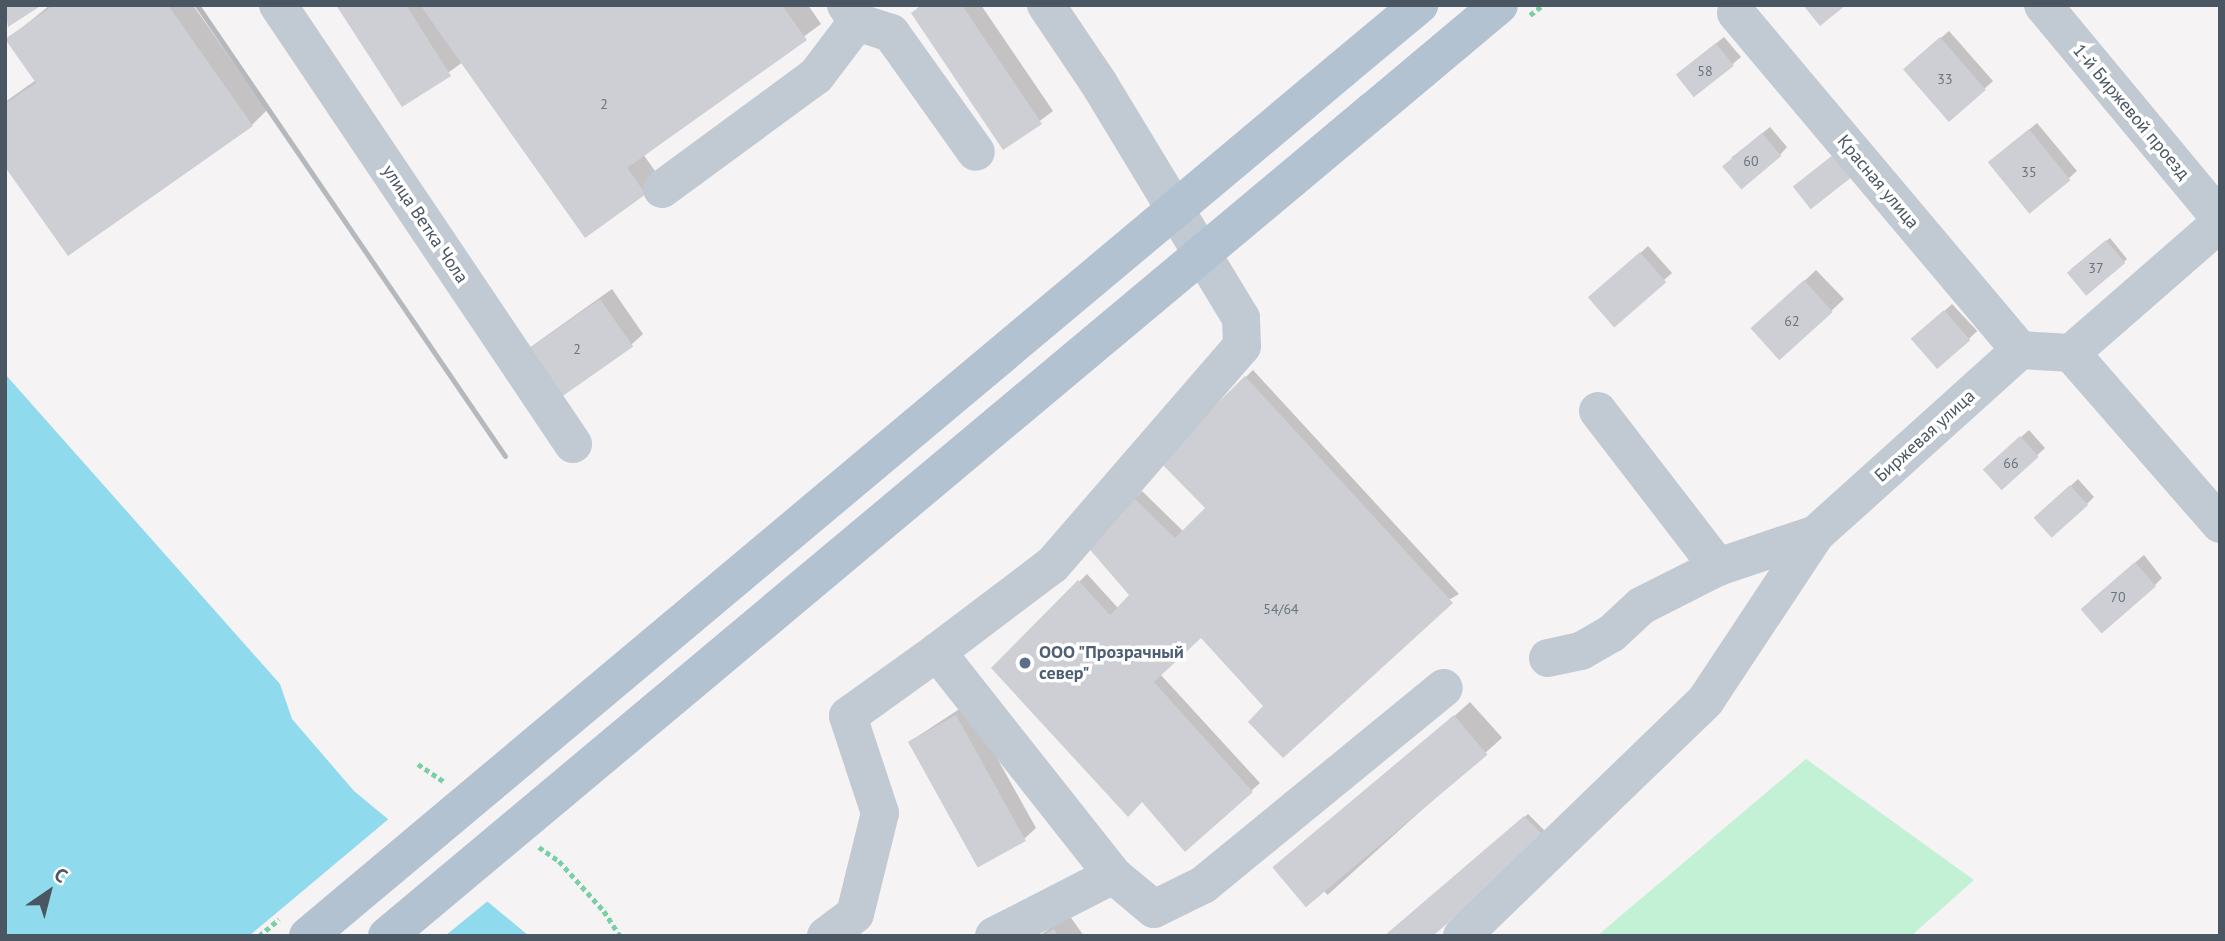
<!DOCTYPE html>
<html>
<head>
<meta charset="utf-8">
<style>
	body { margin:0 }
	#map { position:relative; width:2225px; height:941px; overflow:hidden; background:#f5f3f3; font-family:"PT Sans",sans-serif }
	div>[style] { position:absolute }
	[style*='--x'] { left:calc(var(--x)*1px); top:calc(var(--y)*1px); width:calc(var(--w)*1px); rotate:calc(var(--a)*1deg) }
	.green>* { inset:0; background:#c3f1d5 }
	.water>* { inset:0; background:#90daee }
	.pier>* { inset:0; background:#f5f3f3 }
	.shadow>* { inset:0; background:#0003; transform-origin:0 0 }
	.building>* { inset:0; background:#cdcfd5; transform-origin:0 0 }
	.path>* { height:4.5px; margin-top:-2.25px; transform-origin:0; background:repeating-linear-gradient(90deg,#7ad0a6 0 5px,transparent 0 8.5px) }
	.minor>* { height:38px; margin:-19px; padding:0 19px; transform-origin:19px; border-radius:19px; background:#c1cad2 }
	.major>* { height:38px; margin:-19px; padding:0 19px; transform-origin:19px; border-radius:19px; background:#b3c2d1 }
	.rail>* { height:5px; margin:-2.5px; padding:0 2.5px; transform-origin:2.5px; border-radius:2.5px; background:#b5b8bd }
	.path-bridge>* { height:4.5px; margin-top:-2.25px; transform-origin:0; background:repeating-linear-gradient(90deg,#7ad0a6 0 5px,transparent 0 8.5px) }
	.major-bridge>* { height:38px; margin:-19px; padding:0 19px; transform-origin:19px; border-radius:19px; background:#b3c2d1 }
	.dots>* { width:19px; height:19px; translate:-50% -50%; box-sizing:border-box; border:4px solid #fff; border-radius:50% }
	span { translate:-50% -50%; white-space:nowrap; text-align:center; line-height:1.15; -webkit-text-stroke:7px #fff; paint-order:stroke }
	.number-label { font-size:14px; color:#6b747e }
	.number-label span { -webkit-text-stroke-width:0 }
	.street-label { font-size:18px; color:#4a5661 }
	.service-label { font-size:18px; color:#4e5e75; font-weight:700 }
	.left { translate:0 -50%; text-align:left }
	.frame { position:absolute; inset:0; border:7px solid #4a5661; pointer-events:none }
	.north { position:absolute; left:14px; top:857px; width:70px; height:70px; -webkit-text-stroke:5px #fff; paint-order:stroke; rotate:35deg; font-size:19px; font-weight:700; line-height:28px; text-align:center; color:#4a5661 }
	.north::after { content:''; display:block; margin:auto; width:24px; height:32px; background:#4a5661; clip-path:polygon(50% 0,100% 100%,50% 72%,0 100%) }
</style>
</head>
<body>
<div id="map">
	<div class="green">
		<i style="clip-path:polygon(1806px 759px,1974px 880px,1911px 936px,1597px 936px)"></i>
	</div>
	<div class="water">
		<i style="clip-path:polygon(5px 374px,280px 684px,292px 719px,354px 791px,529px 936px,5px 936px)"></i>
	</div>
	<div class="pier">
		<i style="clip-path:polygon(391px 817px,489px 900px,445px 936px,249px 936px)"></i>
	</div>
	<div class="shadow">
		<i style="clip-path:polygon(50px 5px,193px 5px,267px 110px,252px 125px,5px 164px,5px 102px,36px 80px,8px 39px)"></i>
		<i style="clip-path:polygon(338px 5px,808px 5px,821px 24px,643px 154px,660px 178px,645px 193px,463px 62px,403px 105px)"></i>
		<i style="clip-path:polygon(921px 5px,981px 5px,1053px 111px,1004px 148px,913px 13px)"></i>
		<i style="clip-path:polygon(1949px 31px,1993px 81px,1949px 120px,1913px 62px)"></i>
		<i style="clip-path:polygon(1724px 37px,1741px 57px,1694px 96px,1685px 68px)"></i>
		<i style="clip-path:polygon(2037px 123px,2077px 171px,2030px 212px,1998px 156px)"></i>
		<i style="clip-path:polygon(1770px 127px,1787px 147px,1780px 155px,1731px 158px)"></i>
		<i style="clip-path:polygon(2110px 238px,2127px 259px,2087px 294px,2071px 269px)"></i>
		<i style="clip-path:polygon(1648px 246px,1672px 273px,1664px 280px,1599px 291px)"></i>
		<i style="clip-path:polygon(1816px 270px,1844px 299px,1781px 358px,1765px 318px)"></i>
		<i style="clip-path:polygon(612px 289px,643px 334px,631px 345px,525px 351px)"></i>
		<i style="left:1952px;top:304px;width:37px;height:52px;rotate:47deg"></i>
		<i style="clip-path:polygon(1253px 370px,1459px 594px,1266px 706px,1201px 636px,1160px 674px,1260px 783px,1185px 849px,1143px 800px,993px 668px,1087px 574px,1118px 608px,1131px 595px,1089px 545px,1142px 491px,1184px 532px,1208px 508px,1161px 461px)"></i>
		<i style="clip-path:polygon(2029px 430px,2045px 448px,2002px 488px,1993px 462px)"></i>
		<i style="clip-path:polygon(2078px 479px,2094px 497px,2087px 504px,2044px 511px)"></i>
		<i style="clip-path:polygon(2144px 555px,2162px 578px,2155px 585px,2090px 601px)"></i>
		<i style="left:1470px;top:702px;width:48px;height:235px;rotate:48deg"></i>
		<i style="clip-path:polygon(967px 704px,1036px 828px,1024px 839px,977px 865px,909px 742px)"></i>
		<i style="clip-path:polygon(1528px 814px,1547px 833px,1385px 936px)"></i>
		<i style="clip-path:polygon(1069px 915px,1084px 936px,1039px 936px)"></i>
	</div>
	<div class="building">
		<i style="clip-path:polygon(5px 5px,42px 5px,8px 27px)"></i>
		<i style="clip-path:polygon(54px 5px,168px 5px,253px 126px,68px 256px,5px 167px,5px 104px,36px 83px,5px 39px)"></i>
		<i style="clip-path:polygon(336px 5px,406px 5px,451px 76px,402px 107px)"></i>
		<i style="clip-path:polygon(420px 5px,782px 5px,807px 40px,627px 168px,646px 194px,585px 238px)"></i>
		<i style="clip-path:polygon(922px 5px,962px 5px,1042px 124px,1003px 150px,911px 13px)"></i>
		<i style="clip-path:polygon(1803px 5px,1846px 5px,1820px 26px)"></i>
		<i style="left:1940px;top:37px;width:70px;height:49px;rotate:49deg"></i>
		<i style="left:1716px;top:43px;width:29px;height:51px;rotate:52deg"></i>
		<i style="left:2029px;top:129px;width:66px;height:53px;rotate:51deg"></i>
		<i style="left:1762px;top:133px;width:30px;height:52px;rotate:50deg"></i>
		<i style="left:1833px;top:155px;width:29px;height:51px;rotate:52deg"></i>
		<i style="left:2106px;top:240px;width:30px;height:51px;rotate:50deg"></i>
		<i style="left:1640px;top:252px;width:40px;height:69px;rotate:49deg"></i>
		<i style="left:1804px;top:280px;width:43px;height:72px;rotate:48deg"></i>
		<i style="left:600px;top:299px;width:58px;height:94px;rotate:55deg"></i>
		<i style="left:1944px;top:310px;width:40px;height:44px;rotate:49deg"></i>
		<i style="clip-path:polygon(1245px 376px,1453px 603px,1283px 758px,1248px 722px,1263px 706px,1201px 638px,1154px 682px,1253px 792px,1185px 852px,1142px 802px,1128px 817px,991px 668px,1078px 580px,1110px 615px,1129px 595px,1086px 545px,1133px 497px,1175px 538px,1205px 508px,1159px 461px)"></i>
		<i style="left:2020px;top:436px;width:28px;height:50px;rotate:48deg"></i>
		<i style="left:2070px;top:485px;width:27px;height:49px;rotate:48deg"></i>
		<i style="left:2135px;top:562px;width:32px;height:72px;rotate:49deg"></i>
		<i style="left:956px;top:715px;width:144px;height:55px;rotate:61deg"></i>
		<i style="left:1454px;top:715px;width:52px;height:237px;rotate:50deg"></i>
		<i style="clip-path:polygon(1524px 816px,1545px 837px,1433px 936px,1384px 936px)"></i>
		<i style="clip-path:polygon(1054px 929px,1058px 936px,1043px 936px)"></i>
	</div>
	<div class="path">
		<i style="--x:1530;--y:15;--w:16;--a:-38"></i>
		<i style="--x:418;--y:764;--w:32;--a:34"></i>
		<i style="--x:539;--y:847;--w:24;--a:35"></i>
		<i style="--x:559;--y:861;--w:67;--a:48"></i>
		<i style="--x:604;--y:911;--w:30;--a:57"></i>
	</div>
	<div class="minor">
		<i style="--x:278;--y:5;--w:529;--a:56.1"></i>
		<i style="--x:846;--y:5;--w:20;--a:57"></i>
		<i style="--x:857;--y:22;--w:36;--a:18"></i>
		<i style="--x:891;--y:33;--w:146;--a:54.5"></i>
		<i style="--x:1046;--y:5;--w:93;--a:56"></i>
		<i style="--x:1098;--y:82;--w:276;--a:58.8"></i>
		<i style="--x:1241;--y:318;--w:28;--a:88"></i>
		<i style="--x:1242;--y:346;--w:290;--a:130.9"></i>
		<i style="--x:1052;--y:565;--w:144;--a:142.9"></i>
		<i style="--x:937;--y:652;--w:284;--a:51.7"></i>
		<i style="--x:1113;--y:875;--w:53;--a:39.7"></i>
		<i style="--x:1154;--y:909;--w:55;--a:-26.1"></i>
		<i style="--x:1203;--y:885;--w:311;--a:-39.3"></i>
		<i style="--x:2043;--y:5;--w:277;--a:50.3"></i>
		<i style="--x:1736;--y:13;--w:441;--a:49.9"></i>
		<i style="--x:662;--y:189;--w:191;--a:-36.3"></i>
		<i style="--x:816;--y:76;--w:68;--a:-52.8"></i>
		<i style="--x:2071;--y:353;--w:227;--a:48.9"></i>
		<i style="--x:1598;--y:411;--w:197;--a:52.4"></i>
		<i style="--x:1548;--y:658;--w:34;--a:-12"></i>
		<i style="--x:1581;--y:651;--w:34;--a:-30"></i>
		<i style="--x:1611;--y:634;--w:41;--a:-43"></i>
		<i style="--x:1641;--y:606;--w:86;--a:-26.9"></i>
		<i style="--x:1718;--y:567;--w:103;--a:-18.6"></i>
		<i style="--x:1816;--y:534;--w:275;--a:-42"></i>
		<i style="--x:2020;--y:350;--w:51;--a:3.4"></i>
		<i style="--x:2071;--y:353;--w:198;--a:-41.1"></i>
		<i style="--x:826;--y:936;--w:36;--a:-37"></i>
		<i style="--x:855;--y:914;--w:104;--a:-76.1"></i>
		<i style="--x:880;--y:813;--w:102;--a:-108.3"></i>
		<i style="--x:848;--y:716;--w:110;--a:-35.7"></i>
		<i style="--x:994;--y:936;--w:134;--a:-27.1"></i>
		<i style="--x:1462;--y:936;--w:339;--a:-44"></i>
		<i style="--x:1706;--y:700;--w:199;--a:-56.5"></i>
	</div>
	<div class="major">
		<i style="--x:1341;--y:70;--w:102;--a:-39.8"></i>
		<i style="--x:1374;--y:110;--w:163;--a:-40"></i>
	</div>
	<div class="rail">
		<i style="--x:197;--y:5;--w:546;--a:55.67"></i>
	</div>
	<div class="path-bridge">
		<i style="--x:259;--y:936;--w:26;--a:-40"></i>
	</div>
	<div class="major-bridge">
		<i style="--x:308;--y:936;--w:1348;--a:-39.97"></i>
		<i style="--x:387;--y:936;--w:1287;--a:-39.93"></i>
	</div>
	<div class="dots">
		<i style="left:1025px;top:663px;background:#5c6f8a"></i>
	</div>
	<div class="number-label">
		<span style="left:1705px;top:71px">58</span>
		<span style="left:1945px;top:79px">33</span>
		<span style="left:604px;top:104px">2</span>
		<span style="left:1751px;top:161px">60</span>
		<span style="left:2029px;top:172px">35</span>
		<span style="left:2096px;top:268px">37</span>
		<span style="left:1792px;top:321px">62</span>
		<span style="left:577px;top:349px">2</span>
		<span style="left:2011px;top:463px">66</span>
		<span style="left:2118px;top:597px">70</span>
		<span style="left:1281px;top:609px">54/64</span>
	</div>
	<div class="street-label">
		<span style="left:2131px;top:112px;rotate:50deg">1-й Биржевой проезд</span>
		<span style="left:1878px;top:182px;rotate:50deg">Красная улица</span>
		<span style="left:425px;top:224px;rotate:56deg">улица Ветка Чола</span>
		<span style="left:1925px;top:436px;rotate:-42deg">Биржевая улица</span>
	</div>
	<div class="service-label">
		<span class="left" style="left:1039px;top:663px">ООО "Прозрачный<br>север"</span>
	</div>
	<div class="frame"></div>
	<div class="north">С</div>
</div>
</body>
</html>
